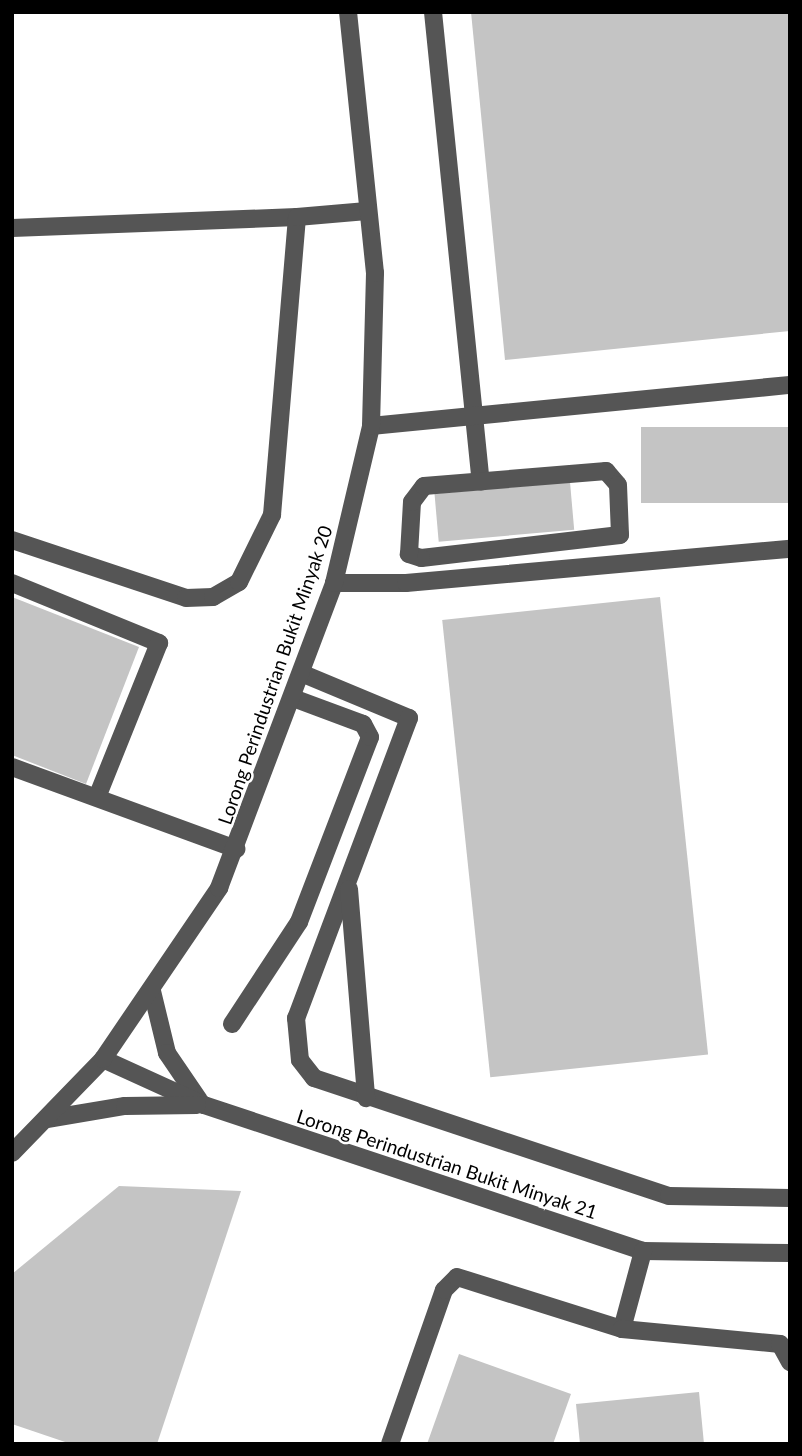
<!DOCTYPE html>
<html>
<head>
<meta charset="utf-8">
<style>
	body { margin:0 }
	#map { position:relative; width:802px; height:1456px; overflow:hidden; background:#fff; font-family:Lato,sans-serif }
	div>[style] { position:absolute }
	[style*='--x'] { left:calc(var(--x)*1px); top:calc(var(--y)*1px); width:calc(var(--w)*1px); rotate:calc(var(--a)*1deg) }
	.building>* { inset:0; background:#c4c4c4; transform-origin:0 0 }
	.minor>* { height:18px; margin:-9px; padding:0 9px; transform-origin:9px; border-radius:9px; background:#555 }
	span { translate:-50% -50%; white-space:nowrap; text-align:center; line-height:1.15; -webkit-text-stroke:5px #fff; paint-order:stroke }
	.street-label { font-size:19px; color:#000 }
	.frame { position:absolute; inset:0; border:14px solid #000; pointer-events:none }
</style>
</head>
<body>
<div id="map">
	<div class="building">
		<i style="clip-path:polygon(471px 12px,790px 12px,790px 331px,505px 360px)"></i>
		<i style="left:790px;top:427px;width:76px;height:149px;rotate:90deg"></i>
		<i style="left:570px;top:482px;width:48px;height:136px;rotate:85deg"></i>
		<i style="clip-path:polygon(12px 597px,139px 647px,86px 784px,12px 755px)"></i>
		<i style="left:660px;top:597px;width:460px;height:219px;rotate:84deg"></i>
		<i style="clip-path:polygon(119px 1186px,241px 1191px,157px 1444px,71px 1444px,12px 1424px,12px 1274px)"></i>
		<i style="clip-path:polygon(459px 1354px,571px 1394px,553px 1444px,427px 1444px)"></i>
		<i style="clip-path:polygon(699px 1392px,704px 1444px,580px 1444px,576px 1404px)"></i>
	</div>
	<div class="minor">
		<i style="--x:433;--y:12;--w:472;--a:84.2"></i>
		<i style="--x:12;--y:228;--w:285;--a:-2.2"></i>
		<i style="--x:371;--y:426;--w:421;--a:-5.6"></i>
		<i style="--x:606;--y:471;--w:18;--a:49"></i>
		<i style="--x:618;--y:485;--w:50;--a:87.7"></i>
		<i style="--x:620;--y:535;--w:200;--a:173.4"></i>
		<i style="--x:421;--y:558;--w:13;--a:-162"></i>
		<i style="--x:409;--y:554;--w:52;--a:-86.7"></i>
		<i style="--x:412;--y:502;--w:20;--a:-53"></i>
		<i style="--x:424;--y:486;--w:183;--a:-4.7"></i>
		<i style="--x:12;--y:540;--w:183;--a:18.4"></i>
		<i style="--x:186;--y:598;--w:27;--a:-2"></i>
		<i style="--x:213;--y:597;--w:30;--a:-30"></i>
		<i style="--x:239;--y:582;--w:75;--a:-63.8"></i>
		<i style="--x:272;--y:515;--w:299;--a:-85.2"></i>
		<i style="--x:297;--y:217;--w:70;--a:-4.9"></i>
		<i style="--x:12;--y:583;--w:159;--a:22.2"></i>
		<i style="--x:159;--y:643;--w:166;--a:111.9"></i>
		<i style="--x:334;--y:583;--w:72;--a:0"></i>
		<i style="--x:406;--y:583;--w:386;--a:-5.1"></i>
		<i style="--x:301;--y:673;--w:117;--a:22.6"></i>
		<i style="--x:409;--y:718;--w:321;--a:110.6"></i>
		<i style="--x:296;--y:1018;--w:42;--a:84.6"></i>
		<i style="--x:300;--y:1060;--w:23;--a:52"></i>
		<i style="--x:314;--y:1078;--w:374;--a:18.4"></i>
		<i style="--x:669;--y:1196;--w:121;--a:0.9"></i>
		<i style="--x:12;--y:767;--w:239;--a:20.1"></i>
		<i style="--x:349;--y:889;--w:210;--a:85.3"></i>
		<i style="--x:152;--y:991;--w:64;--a:76.4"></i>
		<i style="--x:167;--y:1053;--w:57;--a:55.8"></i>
		<i style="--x:232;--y:1024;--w:122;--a:-56.7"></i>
		<i style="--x:299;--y:922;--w:198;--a:-69"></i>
		<i style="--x:370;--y:737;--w:15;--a:-118"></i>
		<i style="--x:363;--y:724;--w:75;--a:-159.6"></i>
		<i style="--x:103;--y:1059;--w:111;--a:24.5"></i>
		<i style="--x:204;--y:1105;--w:463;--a:18.4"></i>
		<i style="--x:643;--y:1251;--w:147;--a:0.8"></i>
		<i style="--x:47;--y:1119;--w:79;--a:-9.5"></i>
		<i style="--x:125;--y:1106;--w:72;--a:-0.8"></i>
		<i style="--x:12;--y:1153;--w:131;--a:-45.9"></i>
		<i style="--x:103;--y:1059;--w:207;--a:-55.8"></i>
		<i style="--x:219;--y:888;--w:326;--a:-69.3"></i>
		<i style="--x:334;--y:583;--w:161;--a:-76.7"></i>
		<i style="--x:371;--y:426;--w:153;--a:-88.5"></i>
		<i style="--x:375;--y:273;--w:262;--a:-95.9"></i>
		<i style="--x:622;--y:1329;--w:81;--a:-74.9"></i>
		<i style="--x:390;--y:1444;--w:163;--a:-70.7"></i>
		<i style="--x:444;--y:1290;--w:18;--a:-45"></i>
		<i style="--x:457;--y:1277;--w:173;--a:17.5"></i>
		<i style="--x:622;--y:1329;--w:159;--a:5.4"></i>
		<i style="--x:780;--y:1344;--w:21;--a:61"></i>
	</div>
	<div class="street-label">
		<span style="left:275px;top:675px;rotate:-71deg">Lorong Perindustrian Bukit Minyak 20</span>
		<span style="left:447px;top:1164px;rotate:18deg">Lorong Perindustrian Bukit Minyak 21</span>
	</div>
	<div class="frame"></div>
</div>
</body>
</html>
